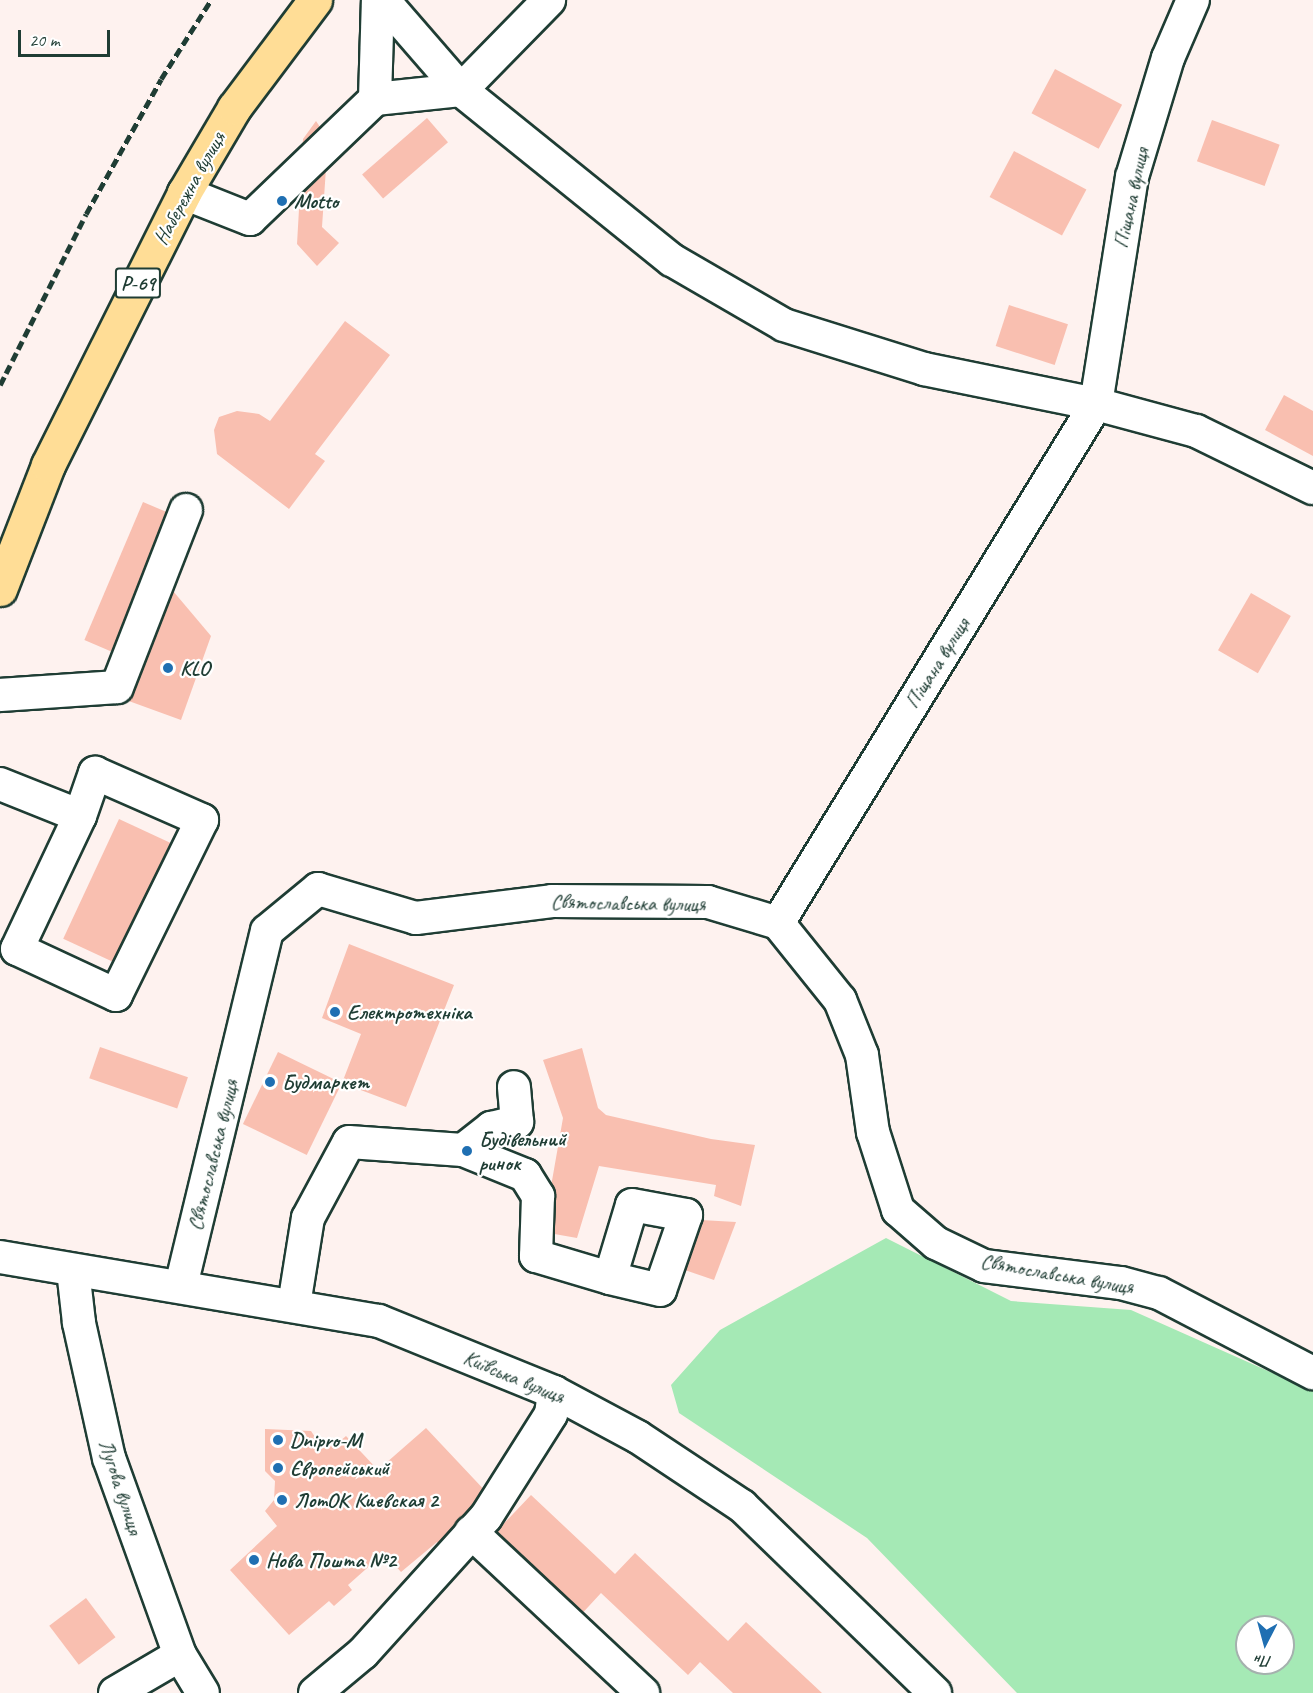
<!DOCTYPE html>
<html>
<head>
<meta charset="utf-8">
<style>
	body { margin:0 }
	#map { position:relative; width:1313px; height:1693px; overflow:hidden; background:#fef2ef; font-family:Caveat,sans-serif }
	div>[style] { position:absolute }
	[style*='--x'] { left:calc(var(--x)*1px); top:calc(var(--y)*1px); width:calc(var(--w)*1px); rotate:calc(var(--a)*1deg) }
	.green>* { inset:0; background:#a5e9b5 }
	.building>* { inset:0; background:#f9bfb0; transform-origin:0 0 }
	.roads { filter:drop-shadow(2px 0 #1f3d34) drop-shadow(-2px 0 #1f3d34) drop-shadow(0 2px #1f3d34) drop-shadow(0 -2px #1f3d34) }
	.minor>* { height:32px; margin:-16px; padding:0 16px; transform-origin:16px; border-radius:16px; background:#fff }
	.major>* { height:33px; margin:-16.5px; padding:0 16.5px; transform-origin:16.5px; border-radius:16.5px; background:#ffdd96 }
	.rail>* { height:4.5px; margin-top:-2.25px; transform-origin:0; background:repeating-linear-gradient(90deg,#1f3d34 0 9px,transparent 0 13.5px) }
	.dots>* { width:16px; height:16px; translate:-50% -50%; box-sizing:border-box; border:3px solid #fff; border-radius:50% }
	span { translate:-50% -50%; white-space:nowrap; text-align:center; line-height:1.15; -webkit-text-stroke:4.5px #fff; paint-order:stroke }
	.shield-label span { padding:2px 4px; background:#fff; border:2px solid; border-radius:4px; -webkit-text-stroke-width:0 }
	.shield-label { font-size:20px; color:#1f3d34; font-weight:700 }
	.street-label { font-size:21px; color:#1f3d34 }
	.poi-label { font-size:21px; color:#1f3d34; font-weight:700 }
	.left { translate:0 -50%; text-align:left }
	.north { position:absolute; left:1235px; top:1615px; width:60px; height:60px; box-sizing:border-box; background:#fff; border:2px solid #a5b1ae; border-radius:50%; rotate:186deg; font-size:16px; font-weight:700; line-height:24px; text-align:center; color:#1f3d34 }
	.north::after { content:''; display:block; margin:auto; width:21px; height:27px; background:#1f6fb2; clip-path:polygon(50% 0,100% 100%,50% 72%,0 100%) }
	.scale { position:absolute; left:18px; top:30px; width:92px; height:27px; box-sizing:border-box; border:3px solid #1f3d34; border-top:0; padding-left:8px; font-size:18px; line-height:21px; white-space:nowrap; color:#1f3d34; -webkit-text-stroke:4px #fff; paint-order:stroke }
</style>
</head>
<body>
<div id="map">
	<div class="green">
		<i style="clip-path:polygon(evenodd,886px 1238px,1011px 1301px,1131px 1310px,1313px 1391px,1313px 1693px,1017px 1693px,867px 1538px,679px 1413px,671px 1385px,720px 1330px,886px 1238px,1247px 1627px,1283px 1627px,1283px 1663px,1247px 1663px,1247px 1627px)"></i>
	</div>
	<div class="building">
		<i style="left:1055px;top:69px;width:76px;height:50px;rotate:28deg"></i>
		<i style="left:427px;top:118px;width:32px;height:86px;rotate:49deg"></i>
		<i style="left:1212px;top:120px;width:72px;height:44px;rotate:20deg"></i>
		<i style="clip-path:polygon(316px 121px,328px 139px,322px 227px,339px 243px,317px 266px,297px 244px,303px 139px)"></i>
		<i style="left:1014px;top:151px;width:82px;height:52px;rotate:28deg"></i>
		<i style="left:1009px;top:305px;width:62px;height:43px;rotate:18deg"></i>
		<i style="clip-path:polygon(345px 321px,390px 355px,315px 454px,325px 461px,289px 509px,217px 454px,214px 430px,219px 417px,237px 411px,259px 414px,270px 421px)"></i>
		<i style="clip-path:polygon(1284px 395px,1313px 411px,1313px 456px,1265px 430px)"></i>
		<i style="left:143px;top:502px;width:38px;height:150px;rotate:23deg"></i>
		<i style="clip-path:polygon(168px 585px,211px 636px,181px 720px,126px 700px)"></i>
		<i style="left:1251px;top:593px;width:46px;height:66px;rotate:30deg"></i>
		<i style="left:119px;top:819px;width:60px;height:132px;rotate:25deg"></i>
		<i style="clip-path:polygon(349px 944px,454px 985px,406px 1107px,342px 1083px,361px 1034px,322px 1018px)"></i>
		<i style="left:100px;top:1047px;width:93px;height:33px;rotate:19deg"></i>
		<i style="clip-path:polygon(582px 1048px,598px 1108px,606px 1115px,711px 1139px,755px 1145px,741px 1206px,714px 1196px,716px 1185px,599px 1166px,577px 1238px,543px 1232px,563px 1118px,543px 1060px)"></i>
		<i style="left:278px;top:1052px;width:71px;height:80px;rotate:26deg"></i>
		<i style="clip-path:polygon(701px 1220px,736px 1222px,714px 1280px,676px 1267px,686px 1234px)"></i>
		<i style="clip-path:polygon(426px 1428px,490px 1496px,455px 1525px,460px 1531px,441px 1547px,437px 1542px,401px 1572px,384px 1553px,348px 1585px,352px 1590px,334px 1606px,329px 1601px,289px 1635px,230px 1570px,277px 1526px,265px 1511px,274px 1500px,275px 1481px,265px 1471px,265px 1429px,311px 1431px,317px 1440px,339px 1442px,346px 1436px,378px 1470px)"></i>
		<i style="clip-path:polygon(531px 1495px,615px 1574px,635px 1553px,728px 1641px,746px 1622px,822px 1693px,733px 1693px,700px 1662px,688px 1675px,601px 1593px,577px 1619px,491px 1537px)"></i>
		<i style="left:86px;top:1598px;width:49px;height:46px;rotate:53deg"></i>
	</div>
	<div class="roads">
		<div class="minor">
			<i style="--x:383;--y:0;--w:119;--a:49.1"></i>
			<i style="--x:461;--y:90;--w:271;--a:38.9"></i>
			<i style="--x:672;--y:260;--w:129;--a:30.1"></i>
			<i style="--x:784;--y:325;--w:147;--a:17.4"></i>
			<i style="--x:924;--y:369;--w:176;--a:11.5"></i>
			<i style="--x:1096;--y:404;--w:104;--a:15.1"></i>
			<i style="--x:1196;--y:431;--w:130;--a:26"></i>
			<i style="--x:375;--y:99;--w:86;--a:-6"></i>
			<i style="--x:461;--y:90;--w:126;--a:-45.6"></i>
			<i style="--x:184;--y:193;--w:71;--a:21.5"></i>
			<i style="--x:250;--y:219;--w:173;--a:-43.8"></i>
			<i style="--x:375;--y:99;--w:99;--a:-88.3"></i>
			<i style="--x:0;--y:695;--w:117;--a:-3.9"></i>
			<i style="--x:117;--y:687;--w:190;--a:-68.7"></i>
			<i style="--x:95;--y:773;--w:117;--a:23.7"></i>
			<i style="--x:202;--y:820;--w:195;--a:116.2"></i>
			<i style="--x:116;--y:995;--w:109;--a:-155.1"></i>
			<i style="--x:17;--y:949;--w:147;--a:-64.7"></i>
			<i style="--x:80;--y:816;--w:46;--a:-70.8"></i>
			<i style="--x:0;--y:784;--w:86;--a:21.8"></i>
			<i style="--x:778;--y:923;--w:609;--a:-58.5"></i>
			<i style="--x:1096;--y:404;--w:230;--a:-81"></i>
			<i style="--x:1132;--y:177;--w:124;--a:-73.2"></i>
			<i style="--x:1168;--y:58;--w:63;--a:-66.7"></i>
			<i style="--x:463;--y:1150;--w:36;--a:-38"></i>
			<i style="--x:491;--y:1128;--w:27;--a:-13"></i>
			<i style="--x:517;--y:1122;--w:35;--a:-95"></i>
			<i style="--x:0;--y:1257;--w:384;--a:9.6"></i>
			<i style="--x:379;--y:1321;--w:189;--a:22.1"></i>
			<i style="--x:554;--y:1392;--w:95;--a:28.2"></i>
			<i style="--x:638;--y:1437;--w:125;--a:33.6"></i>
			<i style="--x:742;--y:1506;--w:269;--a:44.1"></i>
			<i style="--x:73;--y:1270;--w:53;--a:83.5"></i>
			<i style="--x:79;--y:1323;--w:138;--a:77.5"></i>
			<i style="--x:109;--y:1458;--w:209;--a:70.2"></i>
			<i style="--x:180;--y:1655;--w:44;--a:58.8"></i>
			<i style="--x:181;--y:1286;--w:365;--a:-76.4"></i>
			<i style="--x:267;--y:931;--w:66;--a:-39.5"></i>
			<i style="--x:318;--y:889;--w:102;--a:16.5"></i>
			<i style="--x:416;--y:918;--w:137;--a:-7.1"></i>
			<i style="--x:552;--y:901;--w:156;--a:0.4"></i>
			<i style="--x:708;--y:902;--w:73;--a:16.7"></i>
			<i style="--x:778;--y:923;--w:99;--a:51.2"></i>
			<i style="--x:840;--y:1000;--w:59;--a:68.2"></i>
			<i style="--x:862;--y:1055;--w:78;--a:81.9"></i>
			<i style="--x:873;--y:1132;--w:82;--a:72.2"></i>
			<i style="--x:898;--y:1210;--w:50;--a:41"></i>
			<i style="--x:936;--y:1243;--w:53;--a:25.6"></i>
			<i style="--x:984;--y:1266;--w:138;--a:7.1"></i>
			<i style="--x:1121;--y:1283;--w:39;--a:15"></i>
			<i style="--x:1159;--y:1293;--w:174;--a:27.5"></i>
			<i style="--x:294;--y:1305;--w:88;--a:-80.9"></i>
			<i style="--x:308;--y:1218;--w:86;--a:-61.7"></i>
			<i style="--x:349;--y:1142;--w:114;--a:4"></i>
			<i style="--x:463;--y:1150;--w:67;--a:22"></i>
			<i style="--x:525;--y:1175;--w:25;--a:58"></i>
			<i style="--x:538;--y:1196;--w:60;--a:91.9"></i>
			<i style="--x:536;--y:1256;--w:77;--a:16.6"></i>
			<i style="--x:610;--y:1278;--w:76;--a:-73.2"></i>
			<i style="--x:632;--y:1205;--w:55;--a:10.5"></i>
			<i style="--x:686;--y:1215;--w:79;--a:109.1"></i>
			<i style="--x:660;--y:1290;--w:51;--a:-166.5"></i>
			<i style="--x:471;--y:1532;--w:236;--a:43.1"></i>
			<i style="--x:115;--y:1693;--w:75;--a:-30.3"></i>
			<i style="--x:315;--y:1693;--w:62;--a:-39.8"></i>
			<i style="--x:363;--y:1653;--w:183;--a:-47.9"></i>
			<i style="--x:486;--y:1517;--w:122;--a:-57.7"></i>
			<i style="--x:551;--y:1414;--w:22;--a:-82"></i>
		</div>
		<div class="major">
			<i style="--x:0;--y:589;--w:133;--a:-68.8"></i>
			<i style="--x:48;--y:465;--w:304;--a:-63.4"></i>
			<i style="--x:184;--y:193;--w:99;--a:-59.5"></i>
			<i style="--x:234;--y:108;--w:135;--a:-53.1"></i>
		</div>
	</div>
	<div class="rail">
		<i style="--x:0;--y:385;--w:191;--a:-63.3"></i>
		<i style="--x:86;--y:214;--w:154;--a:-60.9"></i>
		<i style="--x:161;--y:79;--w:93;--a:-57.7"></i>
	</div>
	<div class="dots">
		<i style="left:282px;top:201px;background:#1f6fb2"></i>
		<i style="left:168px;top:668px;background:#1f6fb2"></i>
		<i style="left:335px;top:1012px;background:#1f6fb2"></i>
		<i style="left:270px;top:1082px;background:#1f6fb2"></i>
		<i style="left:467px;top:1151px;background:#1f6fb2"></i>
		<i style="left:278px;top:1440px;background:#1f6fb2"></i>
		<i style="left:278px;top:1468px;background:#1f6fb2"></i>
		<i style="left:282px;top:1500px;background:#1f6fb2"></i>
		<i style="left:254px;top:1560px;background:#1f6fb2"></i>
	</div>
	<div class="shield-label">
		<span style="left:138px;top:283px">Р-69</span>
	</div>
	<div class="street-label">
		<span style="left:189px;top:188px;rotate:-61deg">Набережна вулиця</span>
		<span style="left:1131px;top:198px;rotate:-78deg">Піщана вулиця</span>
		<span style="left:937px;top:663px;rotate:-58deg">Піщана вулиця</span>
		<span style="left:628px;top:903px;rotate:1deg">Святославська вулиця</span>
		<span style="left:213px;top:1155px;rotate:-76deg">Святославська вулиця</span>
		<span style="left:1057px;top:1274px;rotate:10deg">Святославська вулиця</span>
		<span style="left:514px;top:1377px;rotate:23deg">Київська вулиця</span>
		<span style="left:121px;top:1487px;rotate:72deg">Лугова вулиця</span>
	</div>
	<div class="poi-label">
		<span class="left" style="left:294px;top:201px">Motto</span>
		<span class="left" style="left:180px;top:668px">KLO</span>
		<span class="left" style="left:347px;top:1012px">Електротехніка</span>
		<span class="left" style="left:282px;top:1082px">Будмаркет</span>
		<span class="left" style="left:479px;top:1151px">Будівельний<br>ринок</span>
		<span class="left" style="left:290px;top:1440px">Dnipro-M</span>
		<span class="left" style="left:290px;top:1468px">Європейський</span>
		<span class="left" style="left:294px;top:1500px">ЛотОК Киевская 2</span>
		<span class="left" style="left:266px;top:1560px">Нова Пошта №2</span>
	</div>
	<div class="north">Пн</div>
	<div class="scale">20 m</div>
</div>
</body>
</html>
